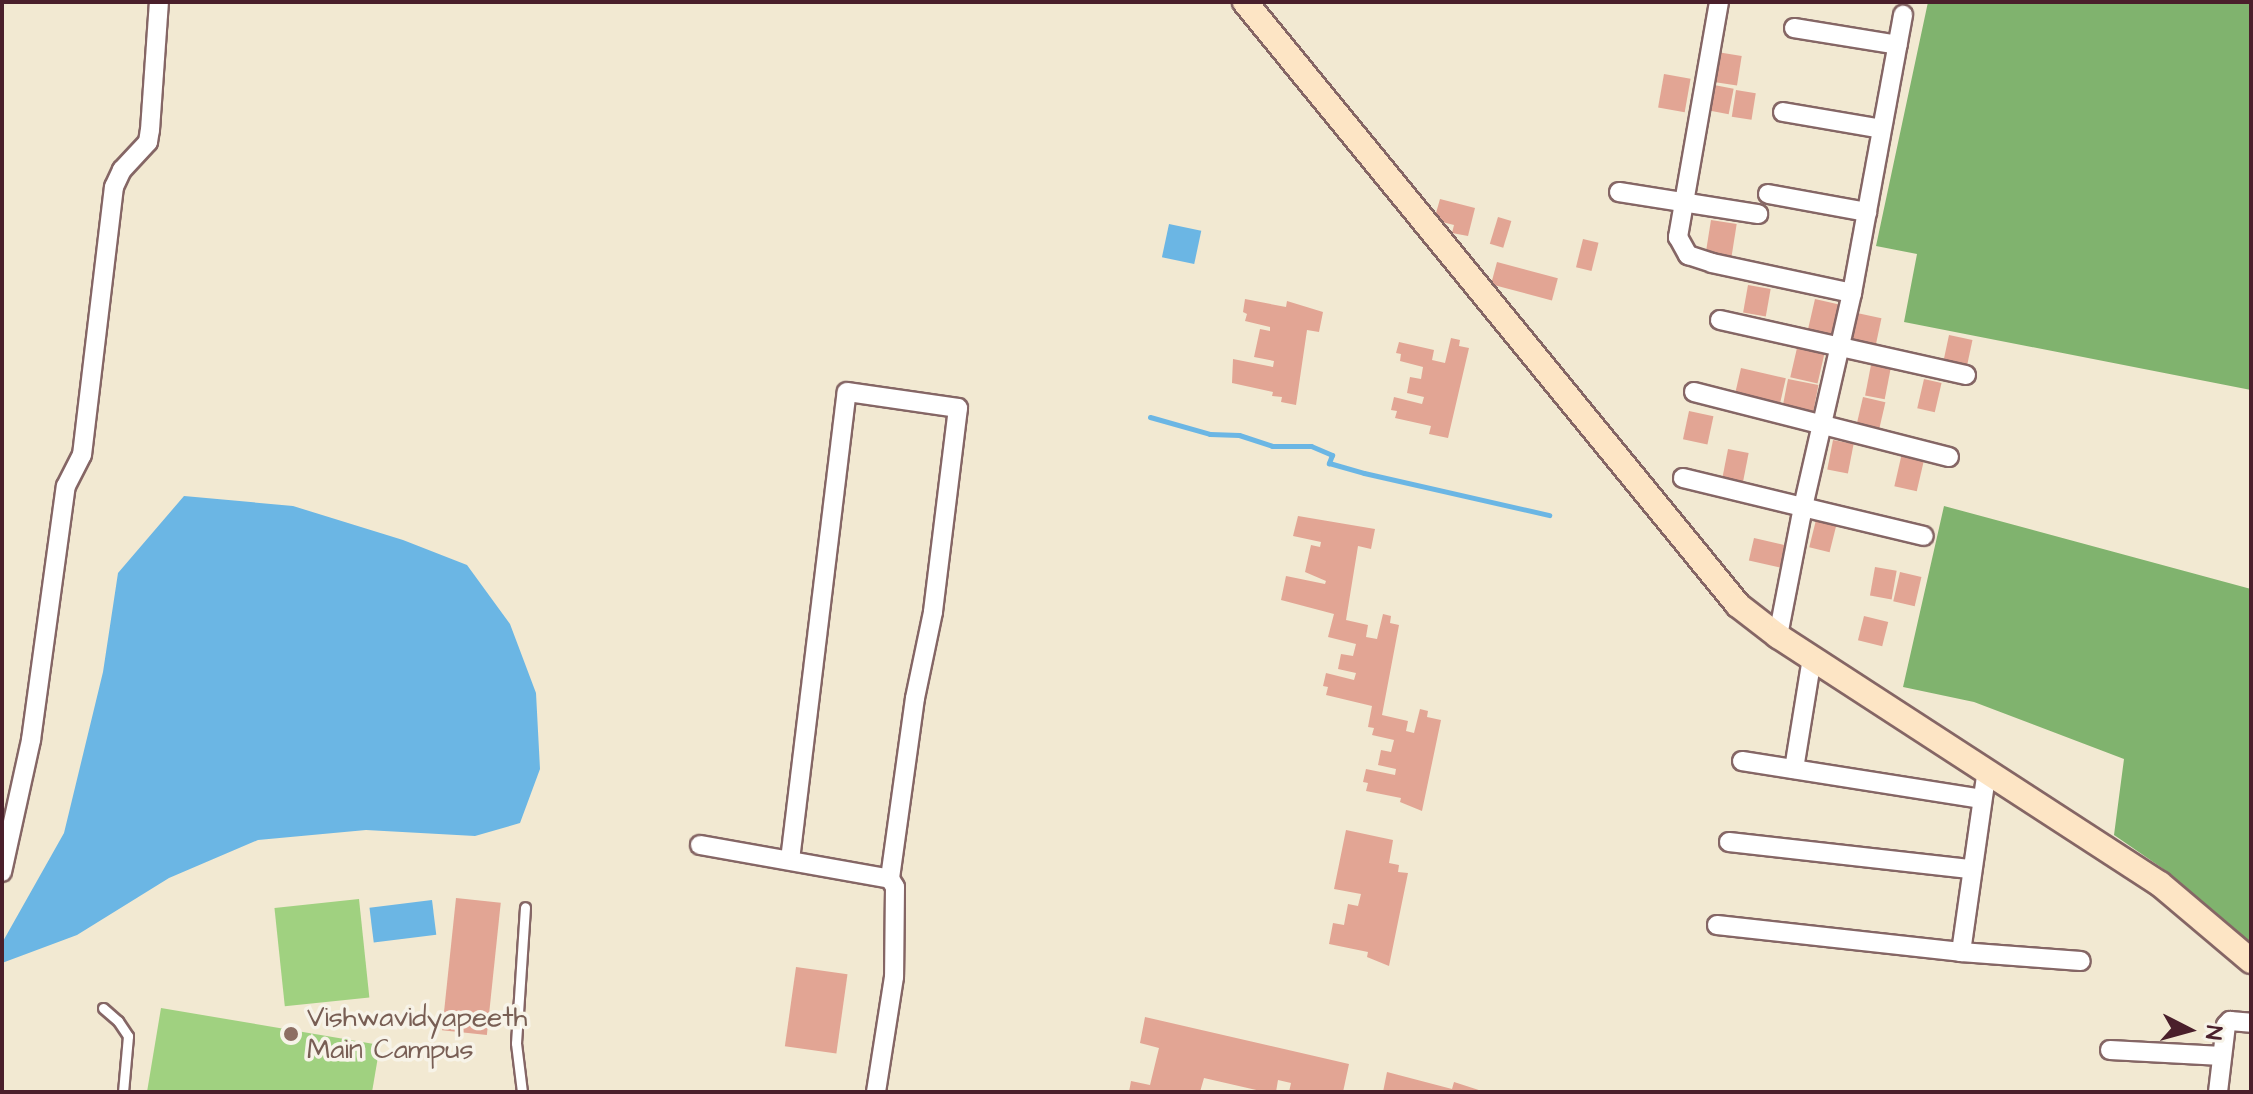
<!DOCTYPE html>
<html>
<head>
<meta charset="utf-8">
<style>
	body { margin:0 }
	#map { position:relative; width:2253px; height:1094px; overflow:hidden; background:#f2e9d2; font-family:"Architects Daughter",sans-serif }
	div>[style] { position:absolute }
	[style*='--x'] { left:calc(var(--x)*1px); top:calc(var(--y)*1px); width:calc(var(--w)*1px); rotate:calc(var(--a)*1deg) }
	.green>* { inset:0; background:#a0d180; transform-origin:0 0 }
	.forest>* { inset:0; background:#80b36e }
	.water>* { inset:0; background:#6bb6e4; transform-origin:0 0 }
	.stream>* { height:5px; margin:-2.5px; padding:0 2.5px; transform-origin:2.5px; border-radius:2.5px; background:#6bb6e4 }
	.building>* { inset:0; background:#e2a594; transform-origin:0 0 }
	.roads { filter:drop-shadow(2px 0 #856665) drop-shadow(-2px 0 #856665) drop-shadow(0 2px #856665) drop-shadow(0 -2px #856665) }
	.service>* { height:9px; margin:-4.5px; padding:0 4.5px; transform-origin:4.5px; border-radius:4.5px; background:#fff }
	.minor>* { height:18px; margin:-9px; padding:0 9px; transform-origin:9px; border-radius:9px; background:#fff }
	.secondary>* { height:24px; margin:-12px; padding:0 12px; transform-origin:12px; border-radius:12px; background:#fde5c5 }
	.dots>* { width:22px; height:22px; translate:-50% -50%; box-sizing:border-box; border:4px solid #f7f3e8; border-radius:50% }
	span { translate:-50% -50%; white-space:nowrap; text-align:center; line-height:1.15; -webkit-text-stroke:7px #f7f3e8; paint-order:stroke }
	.education-label { font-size:28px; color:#785e54 }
	.left { translate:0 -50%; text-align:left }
	.frame { position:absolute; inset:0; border:4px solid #4a1f2b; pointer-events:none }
	.north { position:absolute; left:2149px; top:990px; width:80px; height:80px; -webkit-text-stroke:6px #f7f3e8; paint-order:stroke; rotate:96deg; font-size:22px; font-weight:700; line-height:32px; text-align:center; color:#4a1f2b }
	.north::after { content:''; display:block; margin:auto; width:28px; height:36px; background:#4a1f2b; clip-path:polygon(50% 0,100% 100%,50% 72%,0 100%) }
</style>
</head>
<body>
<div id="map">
	<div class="green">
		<i style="left:359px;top:899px;width:99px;height:85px;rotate:84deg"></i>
		<i style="clip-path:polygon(161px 1008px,380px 1045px,372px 1092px,147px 1092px)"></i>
	</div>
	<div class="forest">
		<i style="clip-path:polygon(1928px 2px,2251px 2px,2251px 390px,1904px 322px,1917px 254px,1876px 246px)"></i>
		<i style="clip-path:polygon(1944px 506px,2251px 589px,2251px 943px,2162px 868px,2114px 835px,2124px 759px,1974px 702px,1903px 687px)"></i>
	</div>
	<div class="water">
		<i style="left:1169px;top:224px;width:33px;height:34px;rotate:12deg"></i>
		<i style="clip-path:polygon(184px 496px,293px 506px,403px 540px,467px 565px,510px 624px,536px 693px,540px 769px,520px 823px,475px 836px,366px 830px,258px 840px,169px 878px,77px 935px,2px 963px,2px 943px,64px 833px,103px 672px,118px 573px)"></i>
		<i style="left:432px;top:900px;width:35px;height:63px;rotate:83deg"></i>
	</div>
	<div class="stream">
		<i style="--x:1150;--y:417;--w:62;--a:15.8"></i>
		<i style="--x:1210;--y:434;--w:29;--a:2"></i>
		<i style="--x:1239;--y:435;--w:35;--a:18"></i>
		<i style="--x:1272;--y:446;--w:39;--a:0"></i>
		<i style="--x:1311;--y:446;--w:23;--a:23"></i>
		<i style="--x:1332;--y:455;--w:9;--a:111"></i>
		<i style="--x:1329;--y:463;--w:36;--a:16"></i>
		<i style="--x:1364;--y:473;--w:190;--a:12.8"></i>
	</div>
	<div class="building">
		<i style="left:1717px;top:52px;width:25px;height:30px;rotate:9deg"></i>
		<i style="left:1664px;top:74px;width:27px;height:34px;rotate:10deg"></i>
		<i style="left:1714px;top:85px;width:20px;height:26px;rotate:11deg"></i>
		<i style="left:1736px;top:90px;width:20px;height:27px;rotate:9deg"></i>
		<i style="clip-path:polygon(1440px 199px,1475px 208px,1468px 236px,1452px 233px,1454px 225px,1434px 220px)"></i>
		<i style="left:1498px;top:217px;width:14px;height:28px;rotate:17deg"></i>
		<i style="left:1711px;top:220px;width:26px;height:33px;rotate:9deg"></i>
		<i style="left:1583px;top:239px;width:16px;height:29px;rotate:14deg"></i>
		<i style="left:1497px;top:262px;width:63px;height:23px;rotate:15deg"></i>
		<i style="left:1748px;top:285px;width:23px;height:28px;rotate:10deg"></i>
		<i style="clip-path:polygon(1245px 299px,1286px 307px,1287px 301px,1323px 312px,1319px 332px,1307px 330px,1296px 405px,1281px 402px,1282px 397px,1272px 396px,1273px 392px,1232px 383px,1233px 359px,1273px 367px,1274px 361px,1254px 357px,1260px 329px,1270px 331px,1270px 327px,1245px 321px,1247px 314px,1243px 312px)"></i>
		<i style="left:1815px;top:299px;width:27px;height:33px;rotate:13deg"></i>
		<i style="left:1857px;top:313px;width:25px;height:31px;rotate:12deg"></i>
		<i style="left:1949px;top:335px;width:24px;height:27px;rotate:12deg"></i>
		<i style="clip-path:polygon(1451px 338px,1460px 340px,1459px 346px,1469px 348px,1448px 438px,1429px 434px,1431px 426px,1395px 418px,1397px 411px,1391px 410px,1394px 397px,1422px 404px,1424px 397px,1407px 393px,1410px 377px,1421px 379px,1423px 367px,1400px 361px,1401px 354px,1396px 353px,1399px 342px,1434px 350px,1432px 360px,1445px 363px)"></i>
		<i style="left:1797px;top:348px;width:28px;height:30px;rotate:13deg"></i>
		<i style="left:1871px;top:365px;width:20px;height:31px;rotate:11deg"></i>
		<i style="left:1741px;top:368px;width:46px;height:31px;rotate:13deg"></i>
		<i style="left:1788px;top:379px;width:31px;height:28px;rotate:11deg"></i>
		<i style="left:1924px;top:379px;width:18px;height:30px;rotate:13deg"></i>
		<i style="left:1863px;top:397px;width:23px;height:28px;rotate:13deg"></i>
		<i style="left:1689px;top:411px;width:25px;height:29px;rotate:12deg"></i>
		<i style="left:1833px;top:440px;width:21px;height:30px;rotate:11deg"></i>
		<i style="left:1728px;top:449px;width:21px;height:30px;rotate:11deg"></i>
		<i style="left:1902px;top:453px;width:23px;height:34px;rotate:13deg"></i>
		<i style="clip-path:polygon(1298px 516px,1375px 529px,1371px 549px,1358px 546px,1346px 620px,1368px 625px,1366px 637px,1377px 639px,1383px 614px,1391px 616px,1390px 623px,1399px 625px,1382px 715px,1408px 721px,1406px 731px,1414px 733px,1420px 709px,1428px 711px,1427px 717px,1441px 720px,1422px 811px,1400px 802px,1401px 798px,1366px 791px,1368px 783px,1363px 782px,1366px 769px,1395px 775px,1396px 769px,1378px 765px,1381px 750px,1391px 752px,1394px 740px,1372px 735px,1374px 728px,1368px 727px,1372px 706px,1326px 695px,1328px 687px,1323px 686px,1326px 673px,1354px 680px,1356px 673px,1338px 669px,1341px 654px,1353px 656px,1356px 644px,1328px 637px,1334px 614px,1281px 600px,1286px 576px,1325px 584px,1326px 581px,1305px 572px,1311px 545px,1320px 547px,1321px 542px,1293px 536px)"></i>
		<i style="left:1816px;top:520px;width:21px;height:28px;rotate:14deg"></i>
		<i style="left:1754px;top:538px;width:32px;height:23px;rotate:13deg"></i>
		<i style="left:1875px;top:567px;width:22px;height:29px;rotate:10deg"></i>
		<i style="left:1900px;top:572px;width:22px;height:30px;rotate:13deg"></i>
		<i style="left:1864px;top:616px;width:25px;height:25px;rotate:14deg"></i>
		<i style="clip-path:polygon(1346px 830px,1393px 840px,1389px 863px,1399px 865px,1398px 872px,1408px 873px,1389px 966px,1367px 957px,1368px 952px,1329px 944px,1333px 923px,1344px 925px,1348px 904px,1358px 906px,1361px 894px,1334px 889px)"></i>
		<i style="left:456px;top:898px;width:45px;height:133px;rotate:6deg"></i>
		<i style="left:796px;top:967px;width:52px;height:80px;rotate:8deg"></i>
		<i style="clip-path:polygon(1145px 1017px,1349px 1064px,1343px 1092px,1289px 1092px,1291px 1083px,1278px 1080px,1276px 1092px,1265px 1092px,1204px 1078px,1200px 1092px,1129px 1092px,1131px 1081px,1150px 1085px,1159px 1048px,1140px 1043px)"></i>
		<i style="clip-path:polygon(1387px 1072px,1452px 1089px,1454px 1082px,1485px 1092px,1383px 1092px)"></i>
	</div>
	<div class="roads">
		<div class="service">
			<i style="--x:103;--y:1008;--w:20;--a:41"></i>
			<i style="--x:118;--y:1021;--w:18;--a:56"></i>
			<i style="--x:128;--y:1036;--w:56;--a:95.1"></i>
			<i style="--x:522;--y:1092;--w:49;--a:-97"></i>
			<i style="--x:516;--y:1043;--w:136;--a:-86.2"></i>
		</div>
		<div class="minor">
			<i style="--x:1719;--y:2;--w:239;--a:99.9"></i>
			<i style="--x:1678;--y:237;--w:21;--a:61"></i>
			<i style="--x:1688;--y:255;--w:25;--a:18"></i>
			<i style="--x:1712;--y:263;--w:143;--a:12.1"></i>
			<i style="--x:1852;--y:293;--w:220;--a:102.9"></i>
			<i style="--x:1803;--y:507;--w:124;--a:13.5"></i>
			<i style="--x:1794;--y:28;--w:105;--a:9.3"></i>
			<i style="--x:1783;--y:112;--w:100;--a:9.7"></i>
			<i style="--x:1619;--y:192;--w:141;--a:9"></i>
			<i style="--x:1768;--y:194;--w:101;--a:10.3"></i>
			<i style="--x:1852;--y:293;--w:283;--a:-79.6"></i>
			<i style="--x:1720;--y:320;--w:252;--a:12.6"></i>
			<i style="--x:1694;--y:392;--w:263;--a:14.3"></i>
			<i style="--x:1683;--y:478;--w:123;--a:13.6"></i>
			<i style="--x:1803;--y:507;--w:131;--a:101"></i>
			<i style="--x:1742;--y:761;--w:243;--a:9"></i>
			<i style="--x:1794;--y:769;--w:112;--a:-80.8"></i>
			<i style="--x:1729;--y:842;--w:244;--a:6.4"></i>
			<i style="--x:700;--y:845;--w:193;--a:10.1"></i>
			<i style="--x:790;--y:860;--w:471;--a:-83.1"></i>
			<i style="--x:847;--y:392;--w:112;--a:8.2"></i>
			<i style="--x:958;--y:408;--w:206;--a:97"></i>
			<i style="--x:933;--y:612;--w:88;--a:101.8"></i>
			<i style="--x:915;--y:698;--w:183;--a:97.9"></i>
			<i style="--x:890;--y:879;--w:9;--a:58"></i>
			<i style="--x:895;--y:887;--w:90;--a:90.6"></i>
			<i style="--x:894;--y:977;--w:116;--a:98.9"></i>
			<i style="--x:2;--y:872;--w:135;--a:-77.6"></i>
			<i style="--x:31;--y:740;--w:256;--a:-82.2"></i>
			<i style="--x:66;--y:486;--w:35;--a:-63"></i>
			<i style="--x:82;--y:455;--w:270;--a:-83.2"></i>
			<i style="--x:114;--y:187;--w:19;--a:-65"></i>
			<i style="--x:122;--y:170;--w:38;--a:-47"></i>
			<i style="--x:148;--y:142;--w:12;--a:-81"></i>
			<i style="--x:150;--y:130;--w:128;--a:-86"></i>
			<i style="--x:1717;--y:925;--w:245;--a:6.3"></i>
			<i style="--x:1961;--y:952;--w:120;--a:4.3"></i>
			<i style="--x:1961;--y:952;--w:184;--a:-81.9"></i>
			<i style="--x:2110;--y:1050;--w:112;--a:3.1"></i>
			<i style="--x:2218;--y:1092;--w:67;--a:-83.2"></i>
			<i style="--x:2226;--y:1025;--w:6;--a:-45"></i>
			<i style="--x:2230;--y:1021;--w:21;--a:5"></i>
		</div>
		<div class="secondary">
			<i style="--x:1245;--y:2;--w:779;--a:50.73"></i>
			<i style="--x:1738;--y:605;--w:51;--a:37.8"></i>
			<i style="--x:1778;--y:636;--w:455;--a:33"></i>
			<i style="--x:2160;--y:884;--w:119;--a:40.2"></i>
		</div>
	</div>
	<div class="dots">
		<i style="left:291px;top:1034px;background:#8d6e63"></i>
	</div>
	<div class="education-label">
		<span class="left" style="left:307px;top:1034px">Vishwavidyapeeth<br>Main Campus</span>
	</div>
	<div class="frame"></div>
	<div class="north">N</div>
</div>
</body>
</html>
